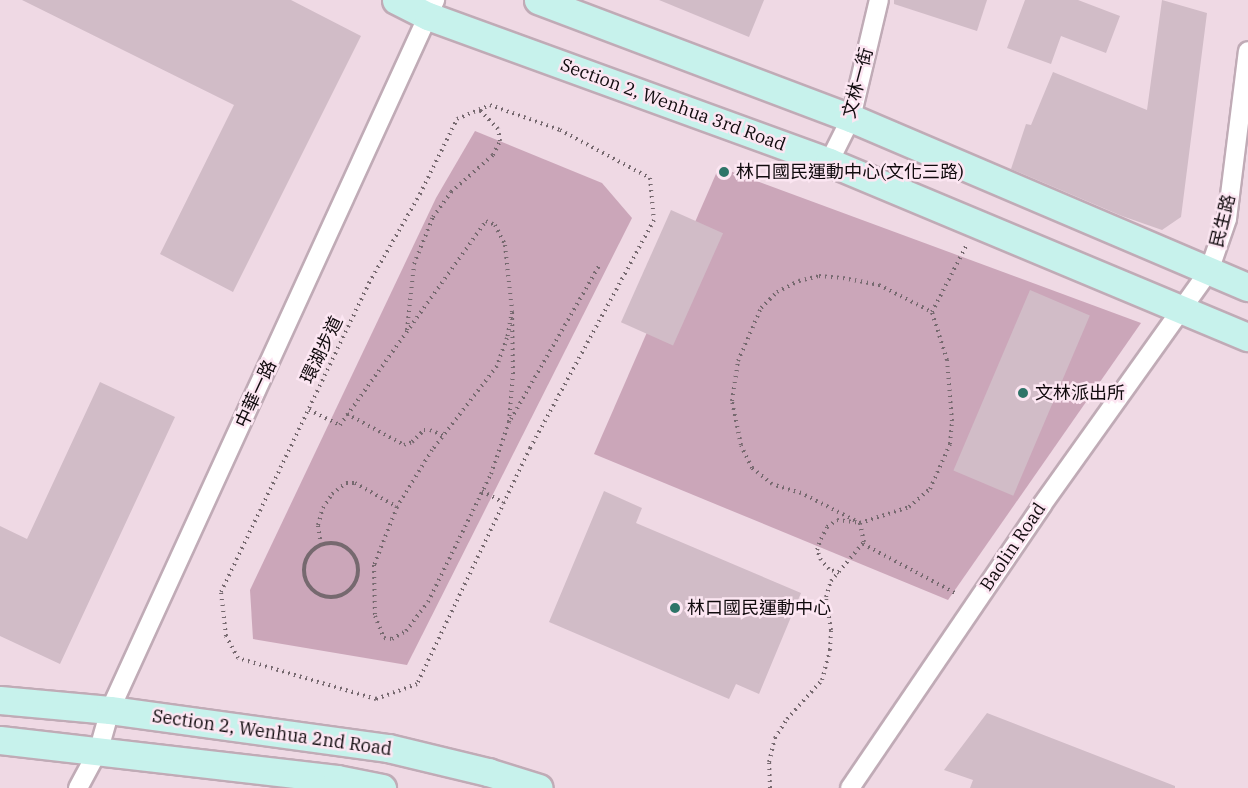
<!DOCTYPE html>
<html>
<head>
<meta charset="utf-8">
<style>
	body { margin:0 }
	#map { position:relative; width:1248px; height:788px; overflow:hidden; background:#efd9e4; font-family:"IBM Plex Serif","Noto Sans TC",serif }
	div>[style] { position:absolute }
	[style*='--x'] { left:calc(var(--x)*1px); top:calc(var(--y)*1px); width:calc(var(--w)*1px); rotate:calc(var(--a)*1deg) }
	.green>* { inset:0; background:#cba6b9 }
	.building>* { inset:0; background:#d1bcc7; transform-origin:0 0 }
	.path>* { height:4px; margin-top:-2px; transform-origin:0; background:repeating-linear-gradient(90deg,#76696f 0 1.5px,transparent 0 6px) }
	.path>.ring { margin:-2px; padding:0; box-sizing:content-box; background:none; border:4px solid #76696f; border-radius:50% }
	.roads { filter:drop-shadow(2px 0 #c0abb6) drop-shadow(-2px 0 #c0abb6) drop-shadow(0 2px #c0abb6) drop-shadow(0 -2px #c0abb6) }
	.street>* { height:18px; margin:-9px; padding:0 9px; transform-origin:9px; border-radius:9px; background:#fff }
	.secondary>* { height:27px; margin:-13.5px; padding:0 13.5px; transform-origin:13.5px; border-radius:13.5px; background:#c7f2ec }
	.dots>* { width:16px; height:16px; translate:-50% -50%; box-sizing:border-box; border:3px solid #fce6f2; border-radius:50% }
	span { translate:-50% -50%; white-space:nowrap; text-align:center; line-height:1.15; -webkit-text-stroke:5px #fce6f2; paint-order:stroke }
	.street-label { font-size:18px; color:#100a0d }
	.poi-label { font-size:18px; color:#100a0d }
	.left { translate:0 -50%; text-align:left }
</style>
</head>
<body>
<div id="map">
	<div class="green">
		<i style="clip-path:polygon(475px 131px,602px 183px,632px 218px,407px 665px,253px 639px,250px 590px,436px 198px)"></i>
		<i style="clip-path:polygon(719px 167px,1141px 323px,948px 600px,594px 454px)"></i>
	</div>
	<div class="building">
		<i style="clip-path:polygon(22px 0,291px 0,361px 36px,233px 292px,160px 254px,234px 105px)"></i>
		<i style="clip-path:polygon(659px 0,764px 0,749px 37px)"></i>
		<i style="clip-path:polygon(894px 0,987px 0,977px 31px,894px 4px)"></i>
		<i style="clip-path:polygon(1025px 0,1078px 0,1120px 16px,1106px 53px,1061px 36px,1051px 64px,1007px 48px)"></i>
		<i style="clip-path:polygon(1162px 0,1207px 13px,1181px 217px,1162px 230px,1122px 216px,1011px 169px,1026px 124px,1031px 125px,1053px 72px,1147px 110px)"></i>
		<i style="left:671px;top:210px;width:57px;height:123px;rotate:24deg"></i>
		<i style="left:1030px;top:290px;width:65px;height:196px;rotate:23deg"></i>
		<i style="clip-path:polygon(100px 382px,175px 417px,60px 664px,0 636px,0 526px,27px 539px)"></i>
		<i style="clip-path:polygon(604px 491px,642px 508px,636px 523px,801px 593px,759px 694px,736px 684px,729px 699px,549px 622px)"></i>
		<i style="clip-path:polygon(987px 713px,1175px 786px,1175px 788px,970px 788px,973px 780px,944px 770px)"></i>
	</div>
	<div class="path">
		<i style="--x:490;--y:105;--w:74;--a:19.7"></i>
		<i style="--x:560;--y:130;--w:102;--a:28.1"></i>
		<i style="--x:650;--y:178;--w:42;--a:84.6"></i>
		<i style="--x:654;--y:220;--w:260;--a:118.5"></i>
		<i style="--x:530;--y:448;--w:262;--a:115.6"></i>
		<i style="--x:417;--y:684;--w:44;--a:159.9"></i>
		<i style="--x:376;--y:699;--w:144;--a:-163.5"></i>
		<i style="--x:238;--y:658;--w:25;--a:-119"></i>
		<i style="--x:226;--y:636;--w:44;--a:-96.5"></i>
		<i style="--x:221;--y:592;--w:343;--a:-64.4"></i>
		<i style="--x:369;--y:283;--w:103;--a:-60.2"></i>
		<i style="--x:420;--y:194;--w:84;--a:-63.7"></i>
		<i style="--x:457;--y:119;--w:36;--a:-23"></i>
		<i style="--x:407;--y:330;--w:66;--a:-83.9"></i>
		<i style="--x:414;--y:264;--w:51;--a:-68"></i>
		<i style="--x:433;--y:217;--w:31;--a:-54"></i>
		<i style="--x:451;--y:192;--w:56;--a:-41.4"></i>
		<i style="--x:493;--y:155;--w:16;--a:-63"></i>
		<i style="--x:500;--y:141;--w:12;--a:-99"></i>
		<i style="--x:498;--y:129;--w:28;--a:-134"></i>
		<i style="--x:309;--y:410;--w:34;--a:26"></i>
		<i style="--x:340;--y:425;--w:251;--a:-54.4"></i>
		<i style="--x:486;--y:221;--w:10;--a:24"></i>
		<i style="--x:495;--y:225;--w:22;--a:63"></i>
		<i style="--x:505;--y:245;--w:66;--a:83.9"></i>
		<i style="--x:512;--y:311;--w:27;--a:100"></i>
		<i style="--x:507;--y:338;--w:30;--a:110"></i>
		<i style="--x:497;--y:366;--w:106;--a:127.7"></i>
		<i style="--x:432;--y:450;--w:67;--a:121.6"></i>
		<i style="--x:397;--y:507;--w:62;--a:111.6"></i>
		<i style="--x:374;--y:565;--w:51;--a:88.9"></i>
		<i style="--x:375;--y:616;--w:24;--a:68"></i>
		<i style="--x:384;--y:638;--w:8;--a:7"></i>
		<i style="--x:392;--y:639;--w:16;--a:-30"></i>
		<i style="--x:406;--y:631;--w:36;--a:-53"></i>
		<i style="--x:428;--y:602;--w:143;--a:-63.8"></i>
		<i style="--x:491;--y:474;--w:55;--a:-70.9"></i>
		<i style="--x:509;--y:422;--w:48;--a:-85.2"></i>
		<i style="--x:513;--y:374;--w:63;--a:-90.9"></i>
		<i style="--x:347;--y:414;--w:65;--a:28.5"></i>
		<i style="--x:404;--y:445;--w:9;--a:-21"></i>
		<i style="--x:412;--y:442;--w:17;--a:-45"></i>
		<i style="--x:424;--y:430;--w:6;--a:0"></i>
		<i style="--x:430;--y:430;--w:15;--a:23"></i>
		<i style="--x:511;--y:419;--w:177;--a:-60.1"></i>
		<i style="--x:482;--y:491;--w:25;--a:29"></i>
		<i class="ring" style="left:304px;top:543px;width:50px;height:50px"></i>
		<i style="--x:863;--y:544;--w:106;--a:28"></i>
		<i style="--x:321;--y:545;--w:20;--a:-99"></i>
		<i style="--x:318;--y:525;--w:18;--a:-74"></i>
		<i style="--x:323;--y:508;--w:17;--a:-57"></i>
		<i style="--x:332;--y:494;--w:18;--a:-38"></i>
		<i style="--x:346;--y:483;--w:9;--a:0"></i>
		<i style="--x:355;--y:483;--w:48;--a:29.7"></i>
		<i style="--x:839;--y:573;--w:11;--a:-158"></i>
		<i style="--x:829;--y:569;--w:12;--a:-132"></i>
		<i style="--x:821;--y:560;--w:11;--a:-112"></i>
		<i style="--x:817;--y:550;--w:12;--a:-70"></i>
		<i style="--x:821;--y:539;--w:13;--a:-63"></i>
		<i style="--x:827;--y:527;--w:12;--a:-35"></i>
		<i style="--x:837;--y:520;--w:23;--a:7"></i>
		<i style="--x:860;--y:523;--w:66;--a:-153"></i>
		<i style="--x:801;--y:493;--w:30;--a:-163"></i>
		<i style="--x:772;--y:484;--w:26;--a:-141"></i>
		<i style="--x:752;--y:468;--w:25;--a:-116"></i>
		<i style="--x:741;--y:445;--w:45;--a:-101.6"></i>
		<i style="--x:732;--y:401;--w:40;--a:-81.5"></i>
		<i style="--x:738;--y:361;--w:58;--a:-66.5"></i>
		<i style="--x:761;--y:308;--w:23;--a:-45"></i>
		<i style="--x:777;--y:292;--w:25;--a:-27"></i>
		<i style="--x:799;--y:281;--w:21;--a:-14"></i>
		<i style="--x:819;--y:276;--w:24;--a:5"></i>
		<i style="--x:843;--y:278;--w:37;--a:11"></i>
		<i style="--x:879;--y:285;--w:59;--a:27"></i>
		<i style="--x:770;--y:788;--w:26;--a:-92"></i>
		<i style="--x:769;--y:762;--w:25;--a:-76"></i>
		<i style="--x:775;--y:738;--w:22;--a:-58"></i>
		<i style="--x:787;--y:719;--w:52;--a:-48.1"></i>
		<i style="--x:822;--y:680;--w:31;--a:-75"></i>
		<i style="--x:830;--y:650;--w:20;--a:-87"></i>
		<i style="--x:831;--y:630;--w:33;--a:-99"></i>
		<i style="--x:826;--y:597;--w:17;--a:-73"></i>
		<i style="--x:831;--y:581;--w:51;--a:-49.8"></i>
		<i style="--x:864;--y:542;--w:19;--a:-102"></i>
		<i style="--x:860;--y:523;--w:52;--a:-18.1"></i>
		<i style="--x:909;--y:507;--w:28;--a:-41"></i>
		<i style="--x:930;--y:489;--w:49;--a:-66"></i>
		<i style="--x:950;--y:444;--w:23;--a:-85"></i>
		<i style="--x:952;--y:421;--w:61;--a:-94.7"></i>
		<i style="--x:947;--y:360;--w:50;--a:-107.4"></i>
		<i style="--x:932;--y:312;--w:74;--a:-62.7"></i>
	</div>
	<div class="roads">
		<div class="street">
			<i style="--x:829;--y:162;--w:49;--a:-63.4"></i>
			<i style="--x:851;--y:118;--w:121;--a:-76.7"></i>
			<i style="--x:78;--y:788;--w:44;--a:-61.7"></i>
			<i style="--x:99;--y:749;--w:41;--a:-74.2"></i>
			<i style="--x:110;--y:710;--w:781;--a:-65.4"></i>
			<i style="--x:850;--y:788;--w:342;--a:-55.8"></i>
			<i style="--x:1042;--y:505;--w:287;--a:-54.5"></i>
			<i style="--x:1209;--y:271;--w:55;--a:-70.9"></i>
			<i style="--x:1227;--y:219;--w:169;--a:-82.9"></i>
		</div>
		<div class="secondary">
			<i style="--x:396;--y:0;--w:36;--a:27"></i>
			<i style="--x:428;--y:16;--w:427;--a:20"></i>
			<i style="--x:829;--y:162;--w:454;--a:22.7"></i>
			<i style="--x:538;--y:0;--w:335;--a:20.7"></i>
			<i style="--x:851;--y:118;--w:431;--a:23.1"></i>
			<i style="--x:0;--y:700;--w:110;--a:5.2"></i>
			<i style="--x:110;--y:710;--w:281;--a:7.8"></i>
			<i style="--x:388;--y:748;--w:103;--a:13.5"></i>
			<i style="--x:488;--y:772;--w:53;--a:17.4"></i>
			<i style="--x:0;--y:740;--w:339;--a:6.6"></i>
			<i style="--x:337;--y:779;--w:46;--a:11.3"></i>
		</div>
	</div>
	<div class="dots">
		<i style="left:724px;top:172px;background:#2e7468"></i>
		<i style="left:1023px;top:393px;background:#2e7468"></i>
		<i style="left:675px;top:608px;background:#2e7468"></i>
	</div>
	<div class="street-label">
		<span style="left:858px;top:83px;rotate:-75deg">文林一街</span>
		<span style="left:673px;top:105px;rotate:20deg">Section 2, Wenhua 3rd Road</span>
		<span style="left:1223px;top:221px;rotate:-76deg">民生路</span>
		<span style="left:322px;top:350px;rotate:-64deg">環湖步道</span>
		<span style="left:256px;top:394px;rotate:-65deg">中華一路</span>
		<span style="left:1013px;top:547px;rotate:-56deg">Baolin Road</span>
		<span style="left:272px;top:733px;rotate:8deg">Section 2, Wenhua 2nd Road</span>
	</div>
	<div class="poi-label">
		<span class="left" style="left:736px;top:172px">林口國民運動中心(文化三路)</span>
		<span class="left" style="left:1035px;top:393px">文林派出所</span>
		<span class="left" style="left:687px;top:608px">林口國民運動中心</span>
	</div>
</div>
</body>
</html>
